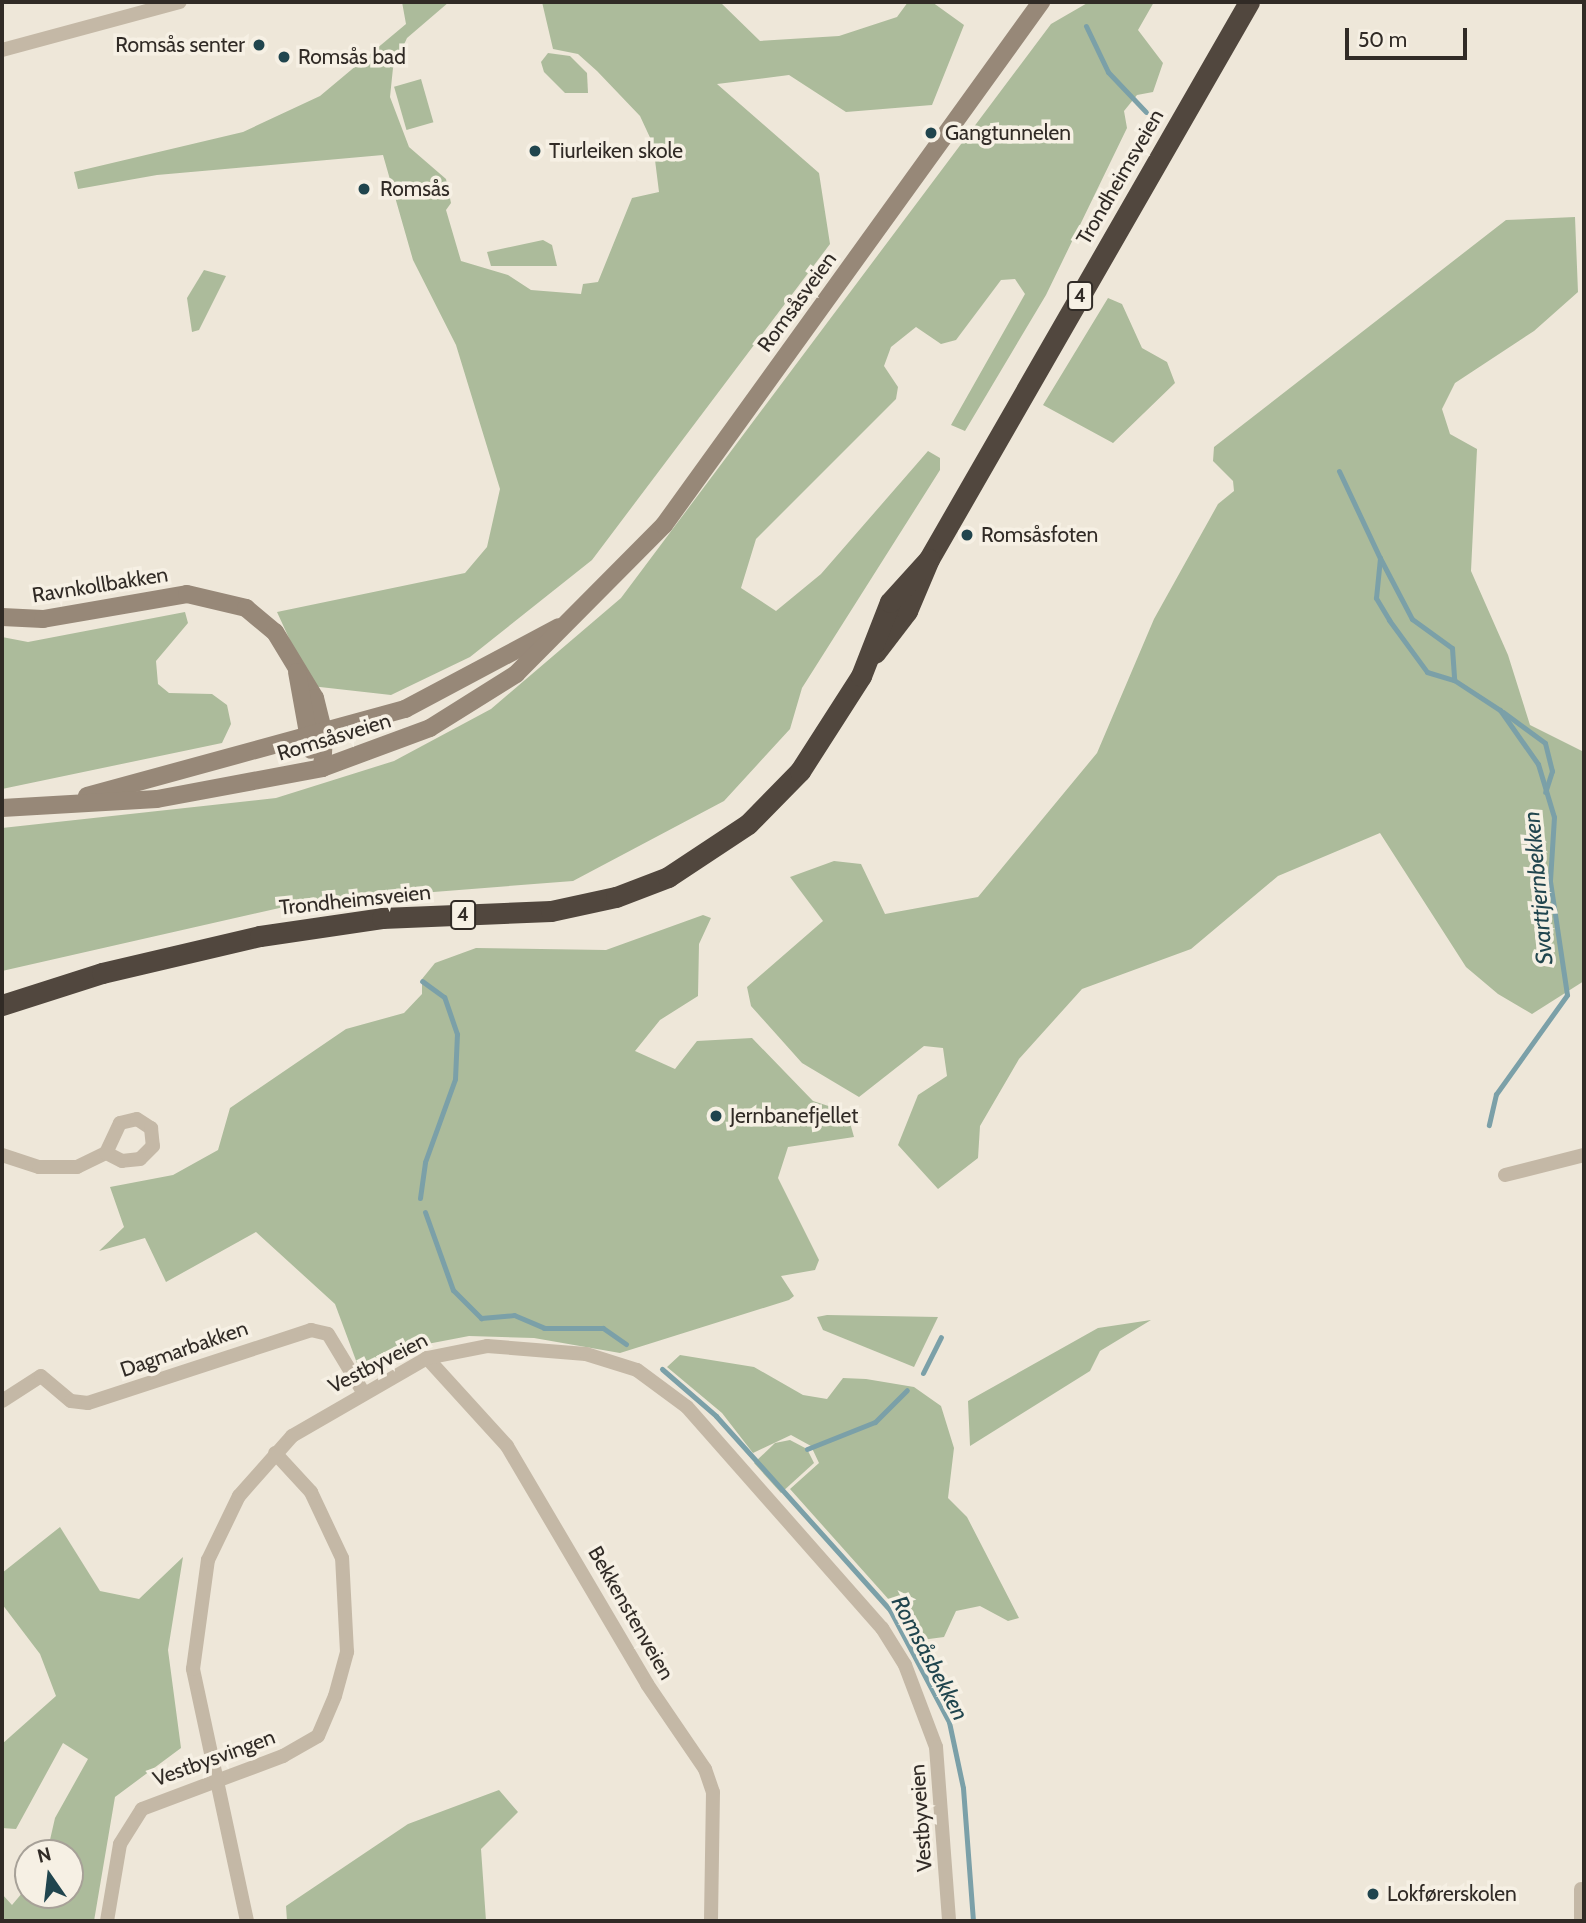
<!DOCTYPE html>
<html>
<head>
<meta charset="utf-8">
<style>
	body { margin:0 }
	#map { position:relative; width:1586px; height:1923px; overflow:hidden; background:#eee7d9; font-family:Cabin,sans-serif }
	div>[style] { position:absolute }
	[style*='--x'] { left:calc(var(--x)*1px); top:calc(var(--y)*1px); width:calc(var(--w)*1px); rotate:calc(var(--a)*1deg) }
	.green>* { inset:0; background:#acbb9b; transform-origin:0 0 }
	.stream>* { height:5px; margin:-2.5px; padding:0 2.5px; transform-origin:2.5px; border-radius:2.5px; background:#7ba0a8 }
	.street>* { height:14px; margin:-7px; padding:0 7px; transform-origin:7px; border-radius:7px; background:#c4b8a6 }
	.secondary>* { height:18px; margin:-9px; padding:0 9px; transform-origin:9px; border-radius:9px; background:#978878 }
	.highway>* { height:21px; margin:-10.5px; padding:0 10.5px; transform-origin:10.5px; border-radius:10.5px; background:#51473e }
	.dots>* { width:19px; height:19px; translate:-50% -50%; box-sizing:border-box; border:4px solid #f6f0e4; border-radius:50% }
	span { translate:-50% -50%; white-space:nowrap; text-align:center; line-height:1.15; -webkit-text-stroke:7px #f6f0e4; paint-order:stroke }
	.shield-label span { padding:2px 5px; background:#f6f0e4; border:2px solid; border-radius:5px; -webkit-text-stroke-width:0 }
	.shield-label { font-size:19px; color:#312b26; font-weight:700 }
	.poi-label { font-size:21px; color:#312b26 }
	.right { translate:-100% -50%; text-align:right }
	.left { translate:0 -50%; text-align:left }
	.street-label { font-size:21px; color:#312b26 }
	.water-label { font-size:23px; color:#20454e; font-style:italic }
	.frame { position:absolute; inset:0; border:4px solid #312b26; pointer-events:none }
	.north { position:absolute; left:14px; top:1839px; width:70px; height:70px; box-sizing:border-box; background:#f6f0e4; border:2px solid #a7a198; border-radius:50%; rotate:346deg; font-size:19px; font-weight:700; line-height:28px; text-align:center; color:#312b26 }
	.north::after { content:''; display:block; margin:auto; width:24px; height:32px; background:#20454e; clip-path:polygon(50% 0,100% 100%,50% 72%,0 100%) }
	.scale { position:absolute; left:1345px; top:28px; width:122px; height:32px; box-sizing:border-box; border:4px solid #312b26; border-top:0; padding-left:9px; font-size:21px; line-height:24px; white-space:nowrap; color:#312b26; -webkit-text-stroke:5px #f6f0e4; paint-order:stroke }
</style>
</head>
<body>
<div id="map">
	<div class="green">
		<i style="clip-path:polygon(402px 2px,449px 2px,407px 38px,393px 68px,390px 97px,409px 147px,446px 179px,451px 203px,446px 210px,461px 261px,508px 275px,531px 290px,581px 294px,583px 284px,598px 282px,632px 198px,659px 192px,653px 144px,640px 116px,597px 71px,578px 54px,553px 49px,542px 2px,720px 2px,760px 41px,839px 36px,897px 17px,908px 2px,932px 2px,964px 25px,932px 105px,846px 112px,789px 75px,717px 84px,819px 173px,830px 244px,592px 560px,470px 657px,391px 695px,311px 686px,277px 612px,465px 573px,487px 547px,500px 489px,456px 345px,413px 260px,383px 155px,157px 175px,78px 189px,74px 172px,243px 132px,320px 96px,406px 24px)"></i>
		<i style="clip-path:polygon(1089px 2px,1154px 2px,1138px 30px,1163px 63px,1153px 92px,1137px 95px,1124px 111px,1127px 128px,1046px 295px,965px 431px,951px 425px,1025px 294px,1015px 279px,1001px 280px,956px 340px,941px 344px,916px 327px,891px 347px,884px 366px,898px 387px,896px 399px,756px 539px,741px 588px,776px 611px,821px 574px,928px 451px,940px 458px,940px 470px,802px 688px,790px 729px,724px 801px,573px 881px,306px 902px,2px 971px,2px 828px,276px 798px,394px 761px,491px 709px,621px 598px,1051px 24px)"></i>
		<i style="clip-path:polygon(548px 53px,570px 56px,587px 73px,588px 93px,565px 93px,544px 72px,541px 62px)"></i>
		<i style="left:421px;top:79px;width:45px;height:28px;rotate:74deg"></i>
		<i style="clip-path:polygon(1575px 217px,1578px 292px,1534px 331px,1455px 383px,1442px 409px,1450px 434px,1477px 449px,1471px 571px,1508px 655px,1530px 725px,1584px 752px,1584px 981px,1532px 1014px,1498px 994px,1466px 967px,1380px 833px,1278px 876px,1191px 949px,1082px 989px,1019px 1059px,980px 1126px,978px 1158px,938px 1189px,898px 1145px,918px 1095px,947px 1076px,943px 1048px,924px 1046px,859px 1097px,802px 1063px,751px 1006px,747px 987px,823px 921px,790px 877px,834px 861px,861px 864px,885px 914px,978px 897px,1097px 753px,1154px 619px,1218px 504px,1234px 491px,1233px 481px,1213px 461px,1214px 447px,1506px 220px)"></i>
		<i style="clip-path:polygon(543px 240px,552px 245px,557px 266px,491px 266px,487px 252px)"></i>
		<i style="clip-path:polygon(204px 270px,226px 276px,199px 330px,192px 332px,187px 298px)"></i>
		<i style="clip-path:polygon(1108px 298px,1122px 304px,1142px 348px,1167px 362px,1175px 383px,1113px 443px,1043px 405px)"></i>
		<i style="clip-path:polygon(185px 612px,188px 623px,156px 661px,158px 684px,169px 693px,212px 694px,227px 705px,231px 724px,222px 743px,2px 789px,2px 637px,28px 642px)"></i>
		<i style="clip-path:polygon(703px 915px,711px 918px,699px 944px,698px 996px,660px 1020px,635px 1051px,675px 1069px,697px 1041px,752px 1038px,813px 1101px,847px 1112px,854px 1137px,788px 1147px,778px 1178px,819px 1260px,815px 1270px,781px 1276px,794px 1296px,789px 1300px,620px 1353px,534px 1338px,469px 1336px,422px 1345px,361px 1374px,335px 1304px,256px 1232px,166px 1282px,145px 1238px,99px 1251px,124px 1227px,110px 1187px,173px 1175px,218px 1150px,230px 1108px,346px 1029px,404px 1013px,422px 994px,422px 979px,435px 963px,476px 948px,606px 950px)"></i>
		<i style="clip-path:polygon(827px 1315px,938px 1317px,914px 1367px,823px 1330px,817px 1317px)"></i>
		<i style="clip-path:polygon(1151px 1320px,1100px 1351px,1090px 1371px,970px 1446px,968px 1401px,1098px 1328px)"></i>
		<i style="clip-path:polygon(680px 1355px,754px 1367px,803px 1395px,827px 1399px,843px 1378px,866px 1379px,914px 1387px,941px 1406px,954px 1448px,948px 1498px,967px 1517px,1019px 1618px,1008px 1621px,980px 1606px,956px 1611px,944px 1637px,914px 1641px,899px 1611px,790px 1489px,819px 1463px,811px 1446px,791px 1435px,753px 1453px,722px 1413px,667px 1367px)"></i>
		<i style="clip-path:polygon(790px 1440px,807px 1449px,814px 1463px,781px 1493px,754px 1463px,775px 1443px)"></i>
		<i style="clip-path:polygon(60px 1527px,100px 1591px,139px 1599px,183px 1557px,168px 1650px,181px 1748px,115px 1797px,94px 1921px,2px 1921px,2px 1894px,12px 1905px,28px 1886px,28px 1895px,70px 1895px,70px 1853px,47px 1853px,55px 1818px,88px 1759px,63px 1743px,16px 1829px,2px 1828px,2px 1744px,56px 1696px,40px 1654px,2px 1604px,2px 1573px)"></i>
		<i style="clip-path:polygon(499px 1790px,518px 1812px,481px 1849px,486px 1921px,287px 1921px,286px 1906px,408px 1824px)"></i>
	</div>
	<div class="stream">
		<i style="--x:1086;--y:26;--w:51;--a:64.4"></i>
		<i style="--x:1108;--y:72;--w:55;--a:46.5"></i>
		<i style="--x:1339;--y:471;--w:96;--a:64.8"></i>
		<i style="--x:1380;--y:558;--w:40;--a:95.7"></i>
		<i style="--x:1376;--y:598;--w:26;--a:59"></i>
		<i style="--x:1389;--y:620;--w:64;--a:53.8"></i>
		<i style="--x:1427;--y:672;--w:28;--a:17"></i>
		<i style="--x:1454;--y:680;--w:55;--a:33.1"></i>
		<i style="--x:1500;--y:710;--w:66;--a:54.9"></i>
		<i style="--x:1538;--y:764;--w:55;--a:73.2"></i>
		<i style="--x:1554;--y:817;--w:64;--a:93.6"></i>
		<i style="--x:1550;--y:881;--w:115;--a:81.5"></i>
		<i style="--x:1567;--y:995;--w:122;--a:125.6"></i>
		<i style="--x:1496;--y:1094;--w:32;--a:103"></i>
		<i style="--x:1380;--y:558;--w:69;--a:62.3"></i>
		<i style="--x:1412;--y:619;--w:49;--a:35.9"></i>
		<i style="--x:1452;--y:648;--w:32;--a:86"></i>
		<i style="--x:1503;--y:712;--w:52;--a:36.4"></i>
		<i style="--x:1545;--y:743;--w:29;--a:76"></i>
		<i style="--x:1552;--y:771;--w:22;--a:108"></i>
		<i style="--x:420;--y:1198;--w:36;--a:-82"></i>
		<i style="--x:425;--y:1162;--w:88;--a:-70.1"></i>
		<i style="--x:455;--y:1079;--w:45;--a:-87.5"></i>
		<i style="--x:457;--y:1034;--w:39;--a:-109"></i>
		<i style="--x:444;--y:997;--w:27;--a:-144"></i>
		<i style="--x:425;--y:1212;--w:83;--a:70.3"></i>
		<i style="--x:453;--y:1290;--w:40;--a:45"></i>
		<i style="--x:481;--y:1318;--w:33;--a:-5"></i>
		<i style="--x:514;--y:1315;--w:33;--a:23"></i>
		<i style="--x:544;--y:1328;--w:59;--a:0"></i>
		<i style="--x:603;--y:1328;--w:28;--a:35"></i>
		<i style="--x:662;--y:1369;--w:72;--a:41"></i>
		<i style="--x:716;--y:1416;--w:261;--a:48.1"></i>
		<i style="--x:890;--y:1610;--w:127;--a:62.2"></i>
		<i style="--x:949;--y:1722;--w:67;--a:78"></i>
		<i style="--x:963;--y:1788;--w:133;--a:85.7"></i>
		<i style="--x:923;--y:1373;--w:40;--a:-63.4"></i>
		<i style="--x:807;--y:1449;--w:73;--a:-21.7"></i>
		<i style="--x:875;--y:1422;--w:45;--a:-45"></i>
	</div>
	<div class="street">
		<i style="--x:2;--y:50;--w:184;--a:-15.1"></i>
		<i style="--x:2;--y:1155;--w:39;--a:18"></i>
		<i style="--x:39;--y:1167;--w:38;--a:0"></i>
		<i style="--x:77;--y:1167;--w:32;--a:-26"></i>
		<i style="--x:106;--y:1153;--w:33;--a:-65"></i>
		<i style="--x:120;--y:1123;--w:17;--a:-13"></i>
		<i style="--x:137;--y:1119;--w:17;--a:33"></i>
		<i style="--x:151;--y:1128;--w:18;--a:84"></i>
		<i style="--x:153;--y:1146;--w:18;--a:135"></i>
		<i style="--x:140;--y:1159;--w:18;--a:174"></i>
		<i style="--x:122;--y:1161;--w:18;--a:-153"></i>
		<i style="--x:1505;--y:1175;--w:81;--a:-14.2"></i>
		<i style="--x:427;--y:1358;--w:119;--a:47.7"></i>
		<i style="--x:507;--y:1446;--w:276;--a:59.5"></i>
		<i style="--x:647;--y:1684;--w:103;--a:55.7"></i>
		<i style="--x:705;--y:1769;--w:24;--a:71"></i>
		<i style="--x:713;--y:1792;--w:129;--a:90.9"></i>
		<i style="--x:2;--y:1401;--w:46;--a:-32.7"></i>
		<i style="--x:41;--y:1376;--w:39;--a:40"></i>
		<i style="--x:71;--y:1401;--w:17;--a:7"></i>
		<i style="--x:88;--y:1403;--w:235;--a:-18.1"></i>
		<i style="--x:311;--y:1330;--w:17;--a:13"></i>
		<i style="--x:328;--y:1334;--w:68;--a:58.9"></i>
		<i style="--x:1581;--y:1889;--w:32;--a:90"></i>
		<i style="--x:107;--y:1921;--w:78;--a:-80.4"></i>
		<i style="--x:120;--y:1844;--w:41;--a:-57.8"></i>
		<i style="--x:142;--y:1809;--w:151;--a:-20.6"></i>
		<i style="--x:283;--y:1756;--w:40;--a:-29.7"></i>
		<i style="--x:318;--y:1736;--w:43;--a:-67"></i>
		<i style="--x:335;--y:1696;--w:46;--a:-74.7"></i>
		<i style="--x:347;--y:1652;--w:94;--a:-93"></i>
		<i style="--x:342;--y:1558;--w:73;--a:-115.2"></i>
		<i style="--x:311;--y:1492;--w:53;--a:-132.7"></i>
		<i style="--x:247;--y:1921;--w:258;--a:-102.1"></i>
		<i style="--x:193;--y:1669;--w:110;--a:-82.2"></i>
		<i style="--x:208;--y:1560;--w:71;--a:-64.2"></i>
		<i style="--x:239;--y:1496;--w:80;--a:-48.5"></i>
		<i style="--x:292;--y:1436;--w:156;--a:-30"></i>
		<i style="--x:427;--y:1358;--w:61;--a:-11.3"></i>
		<i style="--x:487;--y:1346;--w:99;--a:4.6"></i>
		<i style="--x:586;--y:1354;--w:53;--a:17.4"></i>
		<i style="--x:637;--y:1370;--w:62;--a:36.5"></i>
		<i style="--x:687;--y:1407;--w:295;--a:48.6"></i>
		<i style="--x:882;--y:1628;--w:44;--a:58.1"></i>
		<i style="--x:905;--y:1665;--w:88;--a:69.3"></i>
		<i style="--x:936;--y:1747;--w:174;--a:85.7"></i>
	</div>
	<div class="secondary">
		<i style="--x:2;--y:617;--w:41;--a:2.8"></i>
		<i style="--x:43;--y:619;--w:146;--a:-9.8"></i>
		<i style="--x:187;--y:594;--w:61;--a:13.3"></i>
		<i style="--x:246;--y:608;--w:38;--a:40"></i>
		<i style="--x:275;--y:632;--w:77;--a:58.8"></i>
		<i style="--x:315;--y:698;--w:37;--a:76"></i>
		<i style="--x:324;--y:734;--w:34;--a:93"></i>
		<i style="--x:297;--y:672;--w:79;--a:79.8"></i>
		<i style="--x:87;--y:796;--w:330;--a:-15.3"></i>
		<i style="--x:405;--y:709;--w:174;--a:-28"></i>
		<i style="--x:2;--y:808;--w:155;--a:-3.3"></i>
		<i style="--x:157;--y:799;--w:168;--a:-10.6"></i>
		<i style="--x:322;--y:768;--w:115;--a:-20.3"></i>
		<i style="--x:430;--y:728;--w:102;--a:-32.1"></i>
		<i style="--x:516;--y:674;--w:210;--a:-45.2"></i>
		<i style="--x:664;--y:525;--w:645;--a:-54.21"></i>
	</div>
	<div class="highway">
		<i style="--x:875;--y:653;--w:53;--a:-52.7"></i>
		<i style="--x:907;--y:611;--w:56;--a:-67.1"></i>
		<i style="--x:929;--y:559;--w:642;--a:-60.12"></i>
		<i style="--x:2;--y:1005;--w:105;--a:-17.7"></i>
		<i style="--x:102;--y:973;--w:162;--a:-13.2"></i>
		<i style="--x:260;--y:936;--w:123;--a:-8.4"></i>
		<i style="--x:382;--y:918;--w:169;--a:-2.4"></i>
		<i style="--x:551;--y:911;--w:66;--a:-12.2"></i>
		<i style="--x:616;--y:897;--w:56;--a:-21"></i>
		<i style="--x:668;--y:877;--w:96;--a:-33.5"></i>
		<i style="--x:748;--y:824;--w:74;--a:-45.5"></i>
		<i style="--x:800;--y:771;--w:113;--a:-57.3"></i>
		<i style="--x:861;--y:676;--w:79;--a:-68.6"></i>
		<i style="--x:890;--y:602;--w:58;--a:-47.8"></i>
	</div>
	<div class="dots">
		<i style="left:259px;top:45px;background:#20454e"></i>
		<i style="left:284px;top:57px;background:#20454e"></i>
		<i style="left:931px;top:133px;background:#20454e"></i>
		<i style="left:535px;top:151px;background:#20454e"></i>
		<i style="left:364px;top:189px;background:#20454e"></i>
		<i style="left:967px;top:535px;background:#20454e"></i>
		<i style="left:716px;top:1116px;background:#20454e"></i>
		<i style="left:1373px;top:1894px;background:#20454e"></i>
	</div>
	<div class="shield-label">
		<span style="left:1080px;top:296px">4</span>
		<span style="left:463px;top:915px">4</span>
	</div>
	<div class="poi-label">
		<span class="right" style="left:245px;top:45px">Romsås senter</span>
		<span class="left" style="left:298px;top:57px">Romsås bad</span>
		<span class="left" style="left:945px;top:133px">Gangtunnelen</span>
		<span class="left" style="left:549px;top:151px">Tiurleiken skole</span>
		<span class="left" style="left:380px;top:189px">Romsås</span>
		<span class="left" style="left:981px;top:535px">Romsåsfoten</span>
		<span class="left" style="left:730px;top:1116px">Jernbanefjellet</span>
		<span class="left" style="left:1387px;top:1894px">Lokførerskolen</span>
	</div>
	<div class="street-label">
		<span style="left:1120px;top:177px;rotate:-60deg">Trondheimsveien</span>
		<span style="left:797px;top:302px;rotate:-54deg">Romsåsveien</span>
		<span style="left:100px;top:585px;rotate:-9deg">Ravnkollbakken</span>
		<span style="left:334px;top:737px;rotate:-17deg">Romsåsveien</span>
		<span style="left:355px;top:900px;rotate:-6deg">Trondheimsveien</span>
		<span style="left:184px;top:1349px;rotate:-19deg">Dagmarbakken</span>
		<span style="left:378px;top:1363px;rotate:-27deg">Vestbyveien</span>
		<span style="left:631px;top:1613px;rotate:60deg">Bekkenstenveien</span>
		<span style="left:214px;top:1758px;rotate:-20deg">Vestbysvingen</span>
		<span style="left:921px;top:1818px;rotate:-94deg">Vestbyveien</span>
	</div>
	<div class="water-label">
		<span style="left:1538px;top:888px;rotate:-95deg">Svarttjernbekken</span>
		<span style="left:930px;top:1658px;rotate:62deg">Romsåsbekken</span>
	</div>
	<div class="frame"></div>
	<div class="north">N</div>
	<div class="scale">50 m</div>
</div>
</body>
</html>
